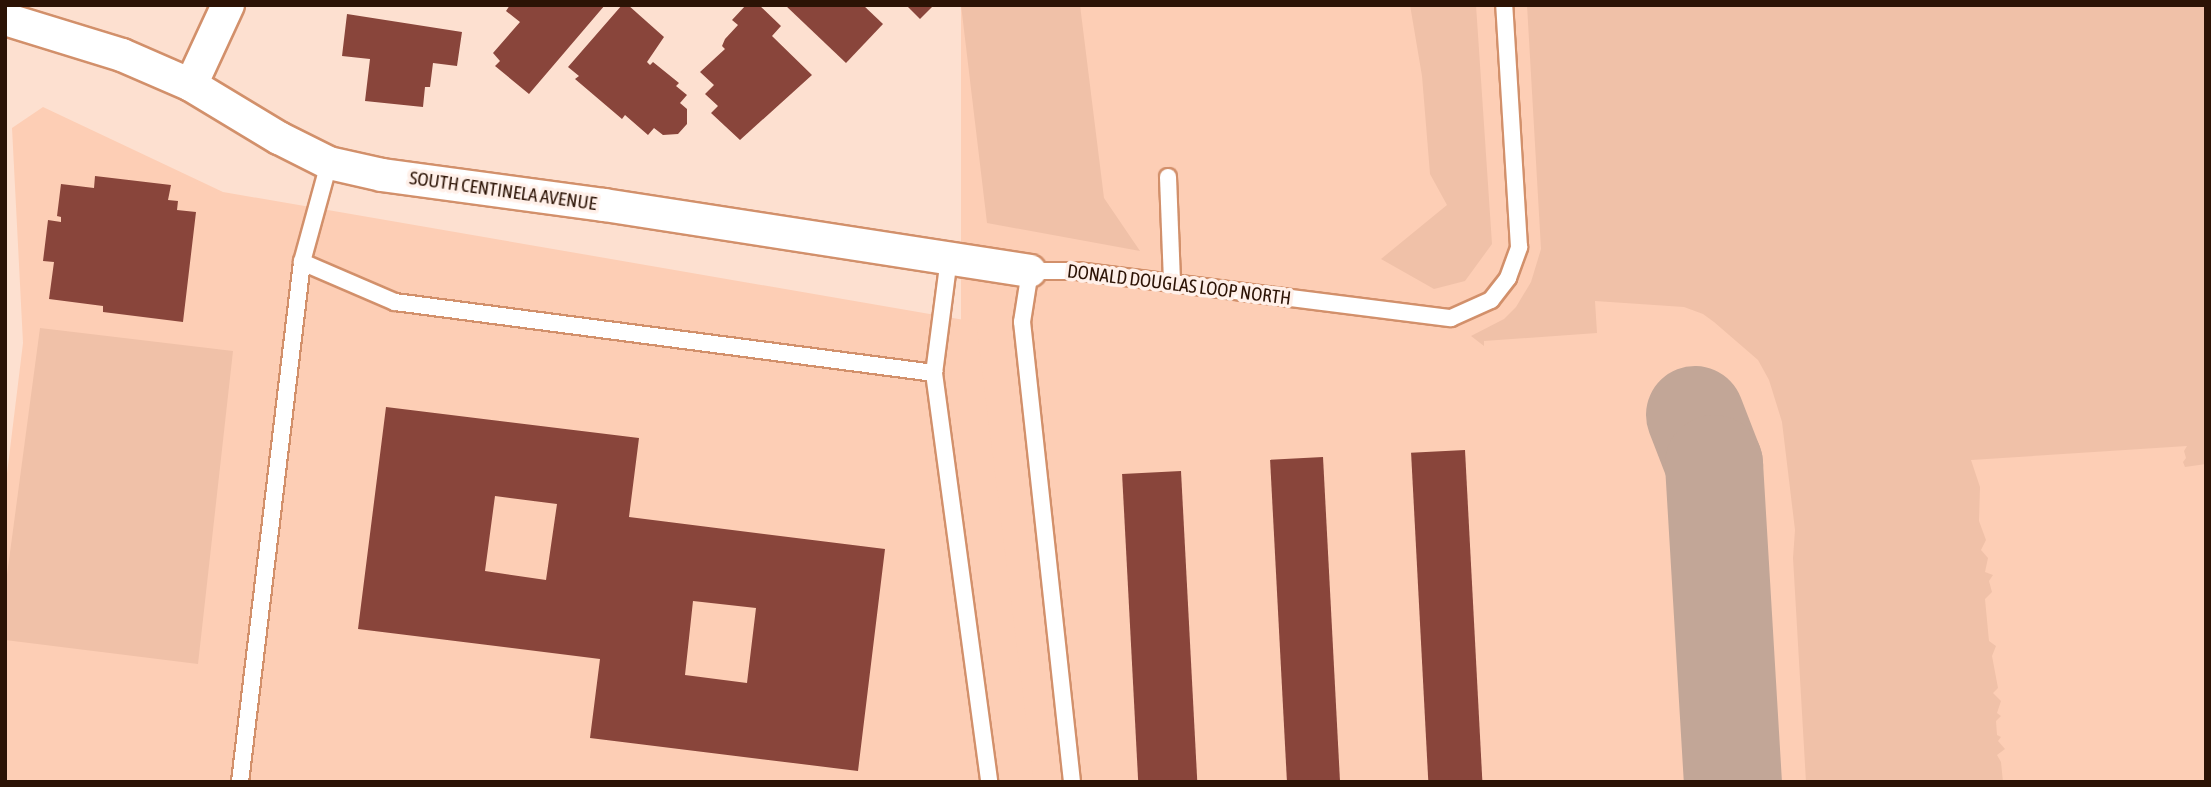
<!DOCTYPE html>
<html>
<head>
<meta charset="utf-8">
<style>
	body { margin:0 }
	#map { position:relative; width:2211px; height:787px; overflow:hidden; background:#fde0d0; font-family:"Asap Condensed",sans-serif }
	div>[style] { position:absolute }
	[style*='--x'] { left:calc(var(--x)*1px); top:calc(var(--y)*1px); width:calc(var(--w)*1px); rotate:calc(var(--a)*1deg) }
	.built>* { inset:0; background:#fdceb5; transform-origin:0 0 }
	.green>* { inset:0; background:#f0c1a8 }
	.taxiway>* { height:98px; margin:-49px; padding:0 49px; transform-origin:49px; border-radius:49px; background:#c2a697 }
	.building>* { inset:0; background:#89453b; transform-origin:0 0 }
	.roads { filter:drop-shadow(2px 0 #d2906b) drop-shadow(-2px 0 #d2906b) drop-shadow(0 2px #d2906b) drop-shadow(0 -2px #d2906b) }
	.lane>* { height:16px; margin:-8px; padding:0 8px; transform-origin:8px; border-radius:8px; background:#fff }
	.street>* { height:32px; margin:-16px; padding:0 16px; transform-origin:16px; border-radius:16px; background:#fff }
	span { translate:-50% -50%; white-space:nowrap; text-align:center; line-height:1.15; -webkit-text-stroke:7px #fff0e9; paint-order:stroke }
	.street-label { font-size:19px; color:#2c1305 }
	.frame { position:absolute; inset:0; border:7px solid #2c1305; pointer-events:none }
</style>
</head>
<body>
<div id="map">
	<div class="built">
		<i style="left:961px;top:5px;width:1245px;height:782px"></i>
		<i style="clip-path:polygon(43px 107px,223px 192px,976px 322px,1034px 782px,5px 782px,5px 490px,23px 343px,12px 128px)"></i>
	</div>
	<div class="green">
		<i style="clip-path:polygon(961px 5px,1080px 5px,1104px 198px,1140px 251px,987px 223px)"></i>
		<i style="clip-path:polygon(1410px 5px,1476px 5px,1492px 244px,1465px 281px,1434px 289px,1381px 259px,1447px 205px,1430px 174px,1422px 76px)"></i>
		<i style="clip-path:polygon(1527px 5px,2206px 5px,2206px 464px,2185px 467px,2183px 462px,2186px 458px,2184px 451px,2187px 446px,1971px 460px,1980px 487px,1979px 521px,1986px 540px,1981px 550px,1988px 558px,1985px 572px,1993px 575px,1989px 581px,1992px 592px,1985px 599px,1989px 641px,1996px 646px,1992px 656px,1998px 688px,1993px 693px,2001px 701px,1997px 713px,2001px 716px,1996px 721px,1997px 735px,2001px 737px,1998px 741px,2005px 749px,1997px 755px,2001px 762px,2003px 782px,1806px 782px,1793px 558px,1795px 530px,1782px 422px,1769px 380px,1758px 360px,1714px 322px,1703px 314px,1684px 307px,1595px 301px,1597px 333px,1484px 341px,1484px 346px,1471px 336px,1504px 319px,1516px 307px,1531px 282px,1541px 249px)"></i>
		<i style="clip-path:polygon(40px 328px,233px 351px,198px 664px,5px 640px,5px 590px)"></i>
	</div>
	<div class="taxiway">
		<i style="--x:1695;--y:415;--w:53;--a:68.8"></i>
		<i style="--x:1714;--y:464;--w:319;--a:86.6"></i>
	</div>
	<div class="building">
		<i style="clip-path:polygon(510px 5px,605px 5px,529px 94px,495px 66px,500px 61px,493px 53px,520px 22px,506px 11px)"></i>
		<i style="clip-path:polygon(622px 5px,628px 5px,664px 37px,647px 62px,650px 65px,653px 62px,679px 83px,676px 86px,687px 95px,680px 103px,687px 109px,687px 124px,678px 134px,663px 135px,654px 128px,648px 135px,625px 115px,622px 119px,575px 79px,579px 76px,568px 67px)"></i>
		<i style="clip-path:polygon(746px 5px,759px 5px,781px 26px,772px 36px,812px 75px,740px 140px,711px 113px,718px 106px,705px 94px,714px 85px,700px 72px,725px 49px,722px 46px,725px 39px,738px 25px,732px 20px)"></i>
		<i style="clip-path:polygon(785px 5px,863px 5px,883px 24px,846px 63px)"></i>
		<i style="clip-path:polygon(906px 5px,934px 5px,920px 19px)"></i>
		<i style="clip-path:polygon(347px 14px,462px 32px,457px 66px,433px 63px,430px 87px,425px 87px,423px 107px,365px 101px,370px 59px,342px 56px)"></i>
		<i style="clip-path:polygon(95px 176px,171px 185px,168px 200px,178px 201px,177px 210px,196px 212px,183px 322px,103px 312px,103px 306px,49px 299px,54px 262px,43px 261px,48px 220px,61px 222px,61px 217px,57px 216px,61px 184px,94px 188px)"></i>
		<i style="clip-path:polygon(evenodd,386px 407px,639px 438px,629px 517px,885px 549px,858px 771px,590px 738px,600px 659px,358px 629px,386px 407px,495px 496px,557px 504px,546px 580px,485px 571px,495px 496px,386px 407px,693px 601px,756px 608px,747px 683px,685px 675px,693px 601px)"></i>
		<i style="left:1465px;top:450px;width:332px;height:54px;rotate:87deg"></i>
		<i style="left:1323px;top:457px;width:326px;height:53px;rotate:87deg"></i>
		<i style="left:1181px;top:471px;width:312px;height:59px;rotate:87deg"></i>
	</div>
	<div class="roads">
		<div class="lane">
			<i style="--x:1168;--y:177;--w:106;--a:87.8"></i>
			<i style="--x:949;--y:258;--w:116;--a:97.4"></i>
			<i style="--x:934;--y:373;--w:413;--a:82.3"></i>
			<i style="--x:302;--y:262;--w:101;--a:23.3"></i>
			<i style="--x:395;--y:302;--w:544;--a:7.5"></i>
			<i style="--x:240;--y:782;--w:524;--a:-83.2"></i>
			<i style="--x:302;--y:262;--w:103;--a:-74.7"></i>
			<i style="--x:1072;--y:782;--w:463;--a:-96.2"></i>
			<i style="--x:1022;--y:322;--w:52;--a:-81.1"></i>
			<i style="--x:1030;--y:271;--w:47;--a:0"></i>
			<i style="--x:1077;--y:271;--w:377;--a:7.2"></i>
			<i style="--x:1451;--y:318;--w:44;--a:-24.2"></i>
			<i style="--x:1491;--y:300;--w:28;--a:-52"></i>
			<i style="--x:1508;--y:278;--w:33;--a:-70"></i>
			<i style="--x:1519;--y:247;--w:242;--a:-93.5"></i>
		</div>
		<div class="street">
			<i style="--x:5;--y:19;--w:122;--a:17.1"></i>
			<i style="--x:122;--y:55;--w:75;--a:23.5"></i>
			<i style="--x:191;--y:85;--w:103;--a:31.1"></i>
			<i style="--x:279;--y:138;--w:56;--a:26.6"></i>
			<i style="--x:329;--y:163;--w:54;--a:12.8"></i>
			<i style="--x:382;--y:175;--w:224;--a:7.7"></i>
			<i style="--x:604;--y:205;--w:431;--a:8.8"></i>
			<i style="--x:191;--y:85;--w:88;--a:-65.2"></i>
		</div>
	</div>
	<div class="street-label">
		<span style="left:503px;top:191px;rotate:8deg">SOUTH CENTINELA AVENUE</span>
		<span style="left:1179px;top:285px;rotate:7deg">DONALD DOUGLAS LOOP NORTH</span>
	</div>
	<div class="frame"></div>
</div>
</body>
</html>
